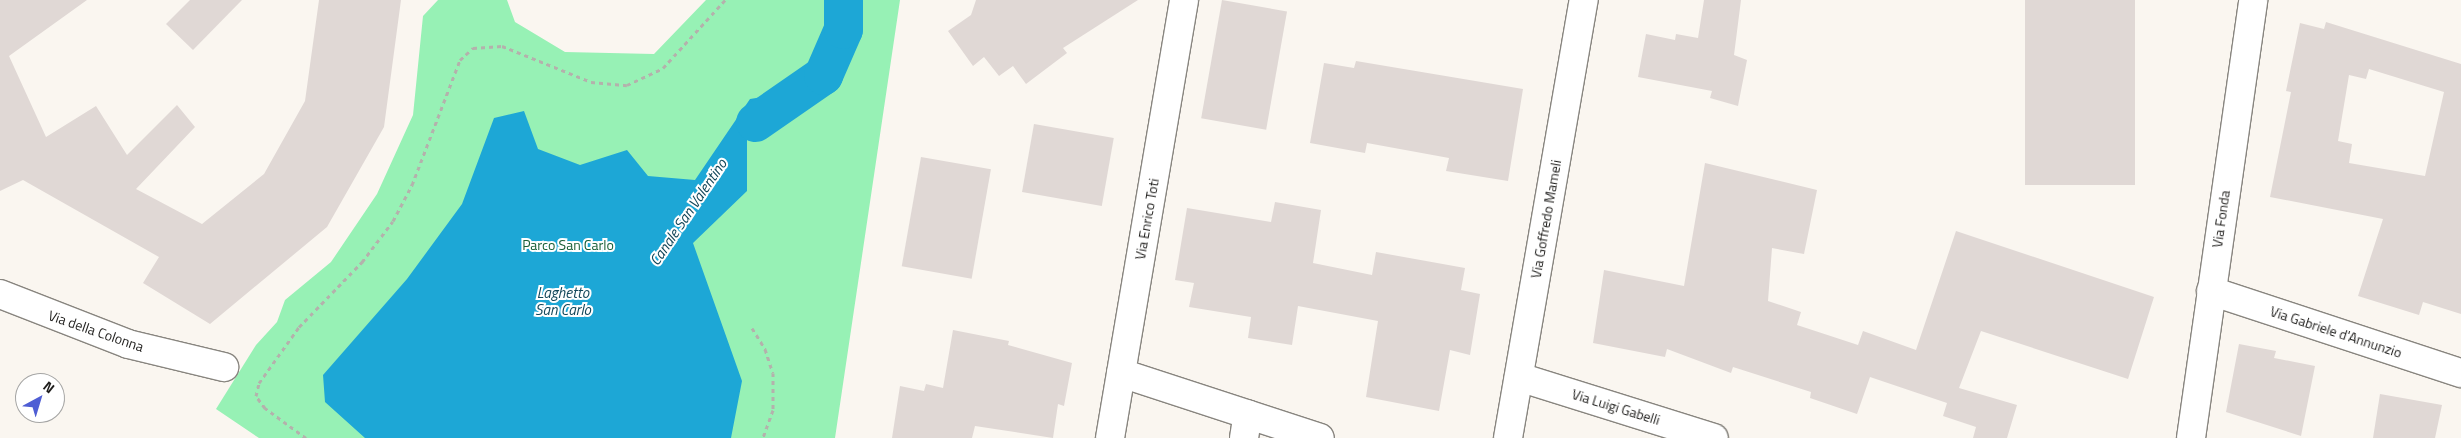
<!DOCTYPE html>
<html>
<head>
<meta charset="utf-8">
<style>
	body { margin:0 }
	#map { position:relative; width:2461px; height:438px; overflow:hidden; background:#faf6f0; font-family:"Titillium Web",sans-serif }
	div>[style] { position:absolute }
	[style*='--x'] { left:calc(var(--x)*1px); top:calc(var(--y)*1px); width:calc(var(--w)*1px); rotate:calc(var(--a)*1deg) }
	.green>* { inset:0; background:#97f1b5 }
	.water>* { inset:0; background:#1da7d6 }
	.canal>* { height:39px; margin:-19.5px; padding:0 19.5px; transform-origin:19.5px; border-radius:19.5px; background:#1da7d6 }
	.building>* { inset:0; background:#e0d8d5; transform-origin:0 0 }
	.path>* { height:3px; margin-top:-1.5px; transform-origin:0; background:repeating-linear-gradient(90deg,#b4b1ac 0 4px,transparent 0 8px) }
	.roads { filter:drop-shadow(1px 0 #88857f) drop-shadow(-1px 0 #88857f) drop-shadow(0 1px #88857f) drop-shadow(0 -1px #88857f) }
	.minor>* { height:28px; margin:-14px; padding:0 14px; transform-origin:14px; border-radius:14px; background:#fff }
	span { translate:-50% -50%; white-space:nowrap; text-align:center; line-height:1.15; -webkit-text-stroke:4px #fff; paint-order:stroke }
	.street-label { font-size:14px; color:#1e1d1b }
	.park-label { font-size:14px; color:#185e36 }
	.water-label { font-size:15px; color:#114659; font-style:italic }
	.north { position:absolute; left:15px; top:373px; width:50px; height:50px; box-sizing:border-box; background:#fff; border:1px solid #a5a5a4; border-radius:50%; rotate:39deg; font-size:14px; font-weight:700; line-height:20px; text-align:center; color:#1e1d1b }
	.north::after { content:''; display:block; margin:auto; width:18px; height:22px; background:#4f5ed4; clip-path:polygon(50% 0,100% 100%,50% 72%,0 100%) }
</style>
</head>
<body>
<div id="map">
	<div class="green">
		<i style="clip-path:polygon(438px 0,507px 0,515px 22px,565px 52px,654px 54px,706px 0,900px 0,835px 438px,259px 438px,216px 409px,256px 345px,277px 322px,285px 300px,331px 262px,377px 194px,413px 115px,423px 16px)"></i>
	</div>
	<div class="water">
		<i style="clip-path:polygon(821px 88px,800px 113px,747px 136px,747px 191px,693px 243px,742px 381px,731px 438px,365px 438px,325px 402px,323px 375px,407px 279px,462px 204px,494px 118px,524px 111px,538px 149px,580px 165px,627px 150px,648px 176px,695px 180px,750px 99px)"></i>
	</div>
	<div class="canal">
		<i style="--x:755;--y:122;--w:83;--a:-34.7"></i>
		<i style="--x:823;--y:75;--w:50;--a:-66.5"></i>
		<i style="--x:843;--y:29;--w:29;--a:-90"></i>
	</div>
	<div class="building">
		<i style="clip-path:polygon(0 0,87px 0,9px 56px,46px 137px,96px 106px,127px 155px,177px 105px,195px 127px,136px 189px,202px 224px,264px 174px,305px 101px,319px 0,401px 0,384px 127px,327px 227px,210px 324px,143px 283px,159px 257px,23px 180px,0 191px)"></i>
		<i style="clip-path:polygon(190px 0,242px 0,193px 50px,166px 24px)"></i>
		<i style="clip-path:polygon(976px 0,1138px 0,1063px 48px,1067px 53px,1026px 84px,1013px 66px,999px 76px,984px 57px,973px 66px,948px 31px,971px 15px)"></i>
		<i style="left:1222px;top:0;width:66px;height:120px;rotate:10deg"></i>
		<i style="clip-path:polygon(1704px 0,1741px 0,1734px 55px,1747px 60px,1738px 106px,1710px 98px,1712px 91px,1638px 77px,1646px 34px,1675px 40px,1676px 34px,1698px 38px)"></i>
		<i style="left:2025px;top:0;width:110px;height:185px"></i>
		<i style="clip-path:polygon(evenodd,2326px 22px,2461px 64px,2461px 314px,2423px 302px,2419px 315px,2358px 296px,2383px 219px,2270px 197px,2291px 92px,2286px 91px,2300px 23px,2324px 29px,2326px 22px,2369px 69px,2444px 92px,2425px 176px,2349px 163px,2352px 144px,2338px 141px,2349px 75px,2366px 79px,2369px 69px)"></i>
		<i style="clip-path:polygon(1356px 61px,1523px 89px,1508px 181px,1446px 171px,1449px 158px,1367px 143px,1365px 153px,1310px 143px,1324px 63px,1354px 68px)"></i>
		<i style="left:1034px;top:124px;width:81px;height:69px;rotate:10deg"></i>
		<i style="left:921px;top:157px;width:71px;height:111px;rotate:10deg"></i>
		<i style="clip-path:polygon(1705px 163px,1817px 190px,1804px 254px,1772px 248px,1768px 301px,1801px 312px,1797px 325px,1858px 345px,1863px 331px,1916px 350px,1956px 231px,2154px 297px,2128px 379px,1981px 331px,1959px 388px,2017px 405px,2007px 438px,1973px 438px,1976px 427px,1943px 416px,1947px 403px,1870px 377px,1857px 414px,1810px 398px,1811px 392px,1733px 367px,1731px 373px,1667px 349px,1665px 357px,1593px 343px,1604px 270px,1684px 286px)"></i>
		<i style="clip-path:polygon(1275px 202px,1321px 210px,1313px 263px,1372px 275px,1376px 252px,1465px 268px,1461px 290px,1480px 294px,1470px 355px,1450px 350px,1439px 411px,1366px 397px,1378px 321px,1298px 306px,1292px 345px,1248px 338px,1251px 317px,1189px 307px,1194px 283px,1175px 280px,1187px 208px,1271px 222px)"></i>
		<i style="clip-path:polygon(953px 330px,1009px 341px,1008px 345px,1072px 363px,1064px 406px,1058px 404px,1053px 438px,975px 426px,972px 438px,892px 438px,900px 386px,924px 391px,926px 384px,943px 388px)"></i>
		<i style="clip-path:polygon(2239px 344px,2276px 351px,2274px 358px,2315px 366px,2301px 436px,2226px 412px)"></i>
		<i style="clip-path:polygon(2380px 394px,2442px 405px,2435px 438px,2373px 438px)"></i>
	</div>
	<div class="path">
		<i style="--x:752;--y:328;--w:25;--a:58"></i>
		<i style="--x:765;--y:349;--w:25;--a:72"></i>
		<i style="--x:773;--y:373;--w:37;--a:90"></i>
		<i style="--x:773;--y:410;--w:30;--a:110"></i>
		<i style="--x:306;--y:438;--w:51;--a:-143.8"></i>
		<i style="--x:265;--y:408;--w:15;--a:-127"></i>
		<i style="--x:256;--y:396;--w:13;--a:-77"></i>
		<i style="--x:259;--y:383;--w:69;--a:-54.5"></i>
		<i style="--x:299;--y:327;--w:91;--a:-45.9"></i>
		<i style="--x:362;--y:262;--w:51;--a:-52.9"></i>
		<i style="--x:393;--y:221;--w:41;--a:-62.2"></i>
		<i style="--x:412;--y:185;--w:134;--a:-69"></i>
		<i style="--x:460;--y:60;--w:18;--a:-43"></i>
		<i style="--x:473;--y:48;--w:29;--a:-4"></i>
		<i style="--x:502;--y:46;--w:96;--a:22"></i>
		<i style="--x:591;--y:82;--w:36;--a:5"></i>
		<i style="--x:627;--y:85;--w:40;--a:-25"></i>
		<i style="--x:663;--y:68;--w:92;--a:-47.6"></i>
	</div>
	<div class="roads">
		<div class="minor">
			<i style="--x:2211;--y:291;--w:263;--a:18.2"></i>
			<i style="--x:0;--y:294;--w:137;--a:21.3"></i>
			<i style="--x:128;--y:344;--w:99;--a:13.5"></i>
			<i style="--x:1121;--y:373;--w:209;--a:18.1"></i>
			<i style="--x:1519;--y:377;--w:204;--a:17.4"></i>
			<i style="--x:1110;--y:438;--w:444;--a:-80.4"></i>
			<i style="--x:1244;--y:438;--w:24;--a:-81"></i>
			<i style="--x:1508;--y:438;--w:445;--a:-80.2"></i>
			<i style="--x:2191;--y:438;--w:442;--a:-81.9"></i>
		</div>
	</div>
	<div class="street-label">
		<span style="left:1147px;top:219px;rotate:-80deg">Via Enrico Toti</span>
		<span style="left:1546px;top:219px;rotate:-80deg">Via Goffredo Mameli</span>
		<span style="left:2221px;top:219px;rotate:-82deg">Via Fonda</span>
		<span style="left:96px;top:331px;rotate:19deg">Via della Colonna</span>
		<span style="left:2336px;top:332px;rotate:18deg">Via Gabriele d'Annunzio</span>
		<span style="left:1616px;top:407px;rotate:17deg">Via Luigi Gabelli</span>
	</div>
	<div class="park-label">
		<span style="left:568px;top:245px">Parco San Carlo</span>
	</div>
	<div class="water-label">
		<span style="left:688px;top:212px;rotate:-56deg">Canale San Valentino</span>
		<span style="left:563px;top:301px">Laghetto<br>San Carlo</span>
	</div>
	<div class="north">N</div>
</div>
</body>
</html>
